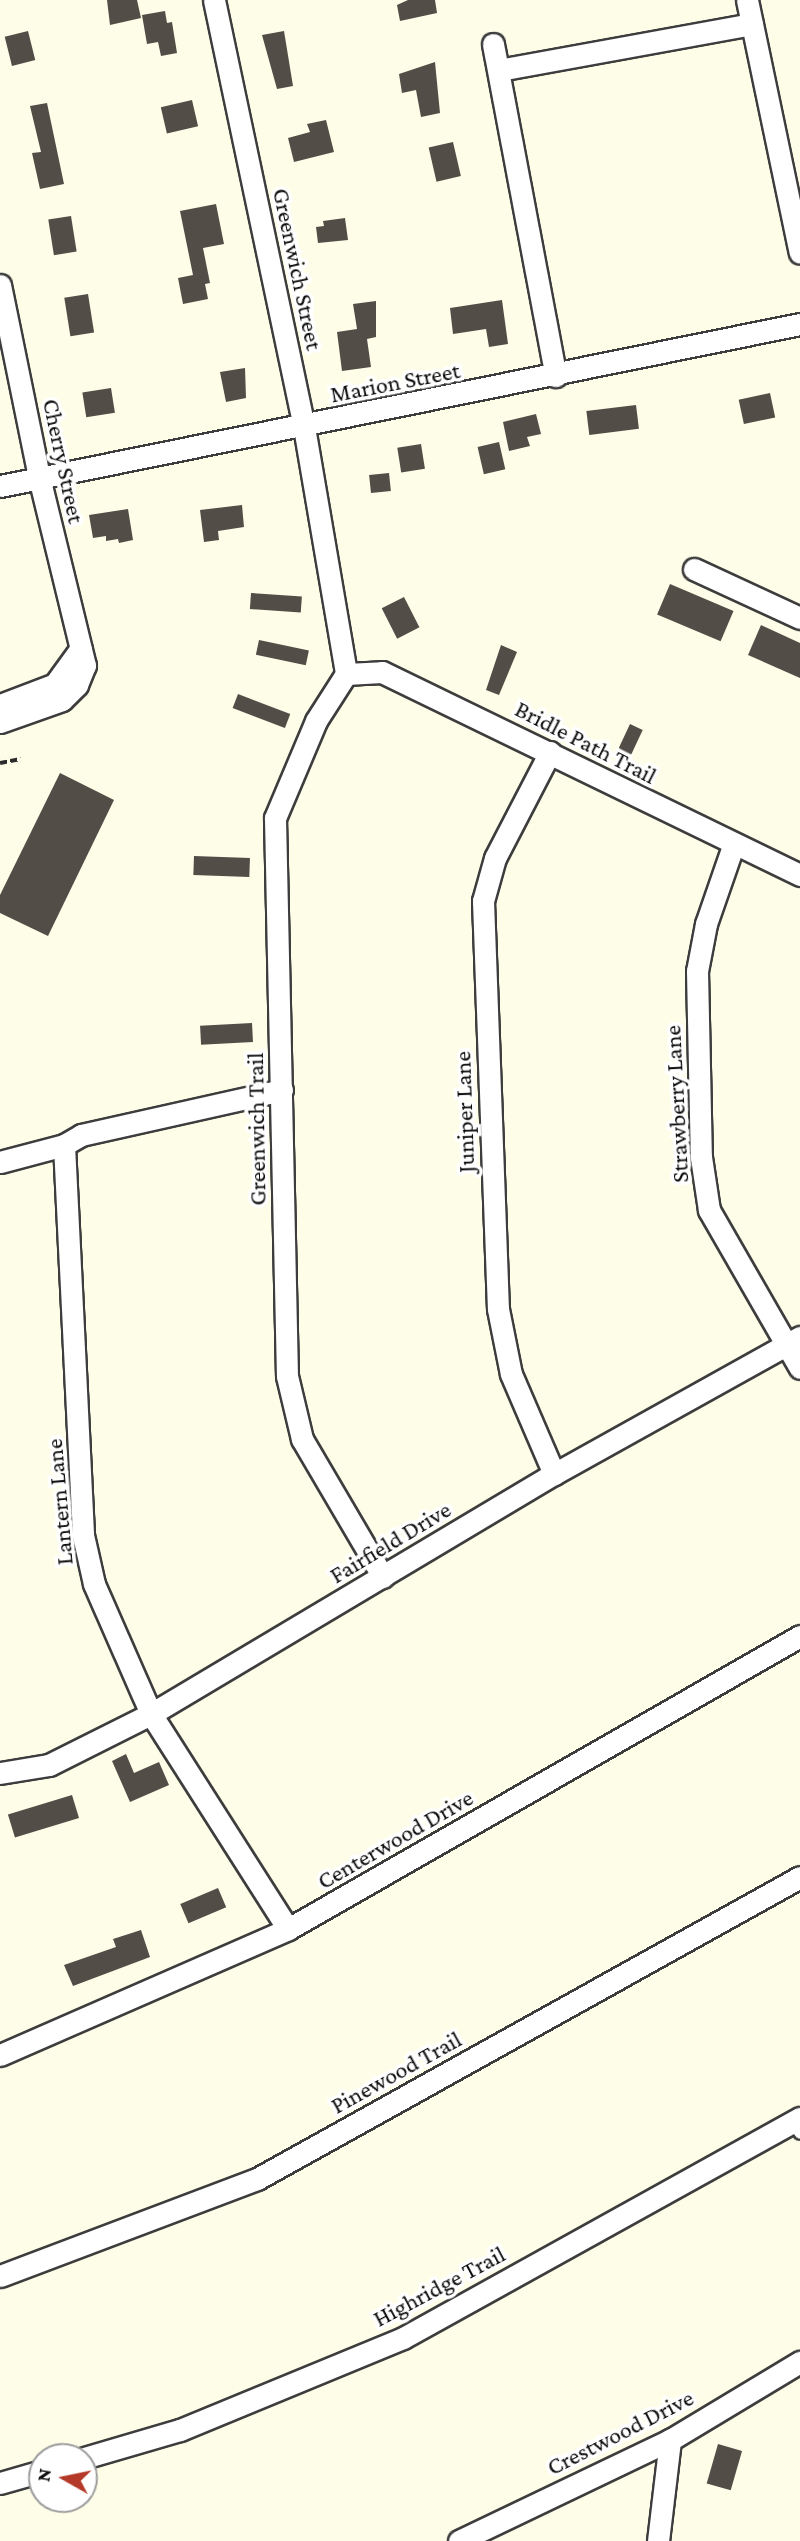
<!DOCTYPE html>
<html>
<head>
<meta charset="utf-8">
<style>
	body { margin:0 }
	#map { position:relative; width:800px; height:2541px; overflow:hidden; background:#fefde8; font-family:"Crimson Pro",serif }
	div>[style] { position:absolute }
	[style*='--x'] { left:calc(var(--x)*1px); top:calc(var(--y)*1px); width:calc(var(--w)*1px); rotate:calc(var(--a)*1deg) }
	.building>* { inset:0; background:#524d47; transform-origin:0 0 }
	.path>* { height:3.5px; margin-top:-1.75px; transform-origin:0; background:repeating-linear-gradient(90deg,#2c2c2c 0 7px,transparent 0 10.5px) }
	.roads { filter:drop-shadow(2px 0 #3d3d3d) drop-shadow(-2px 0 #3d3d3d) drop-shadow(0 2px #3d3d3d) drop-shadow(0 -2px #3d3d3d) }
	.lane>* { height:10px; margin:-5px; padding:0 5px; transform-origin:5px; border-radius:5px; background:#fff }
	.street>* { height:21px; margin:-10.5px; padding:0 10.5px; transform-origin:10.5px; border-radius:10.5px; background:#fff }
	span { translate:-50% -50%; white-space:nowrap; text-align:center; line-height:1.15; -webkit-text-stroke:7px #fff; paint-order:stroke }
	.street-label { font-size:24px; color:#0a0a0a }
	.north { position:absolute; left:28px; top:2443px; width:70px; height:70px; box-sizing:border-box; background:#fff; border:2px solid #9d9d9d; border-radius:50%; rotate:279deg; font-size:19px; font-weight:700; line-height:28px; text-align:center; color:#0a0a0a }
	.north::after { content:''; display:block; margin:auto; width:24px; height:32px; background:#b43929; clip-path:polygon(50% 0,100% 100%,50% 72%,0 100%) }
</style>
</head>
<body>
<div id="map">
	<div class="building">
		<i style="clip-path:polygon(107px 0,137px 0,141px 18px,110px 25px)"></i>
		<i style="clip-path:polygon(408px 0,435px 0,437px 13px,400px 21px,397px 5px)"></i>
		<i style="clip-path:polygon(165px 11px,167px 23px,172px 22px,177px 53px,161px 56px,158px 42px,147px 44px,142px 15px)"></i>
		<i style="left:28px;top:31px;width:30px;height:24px;rotate:76deg"></i>
		<i style="clip-path:polygon(284px 31px,293px 86px,277px 89px,262px 35px)"></i>
		<i style="clip-path:polygon(435px 62px,440px 113px,421px 117px,416px 90px,402px 93px,399px 74px)"></i>
		<i style="left:192px;top:100px;width:27px;height:32px;rotate:77deg"></i>
		<i style="clip-path:polygon(47px 103px,64px 184px,40px 189px,32px 153px,41px 152px,30px 106px)"></i>
		<i style="clip-path:polygon(326px 120px,334px 152px,294px 162px,288px 138px,310px 132px,307px 124px)"></i>
		<i style="left:453px;top:142px;width:35px;height:25px;rotate:77deg"></i>
		<i style="clip-path:polygon(216px 204px,224px 244px,203px 248px,210px 283px,205px 284px,208px 299px,183px 304px,178px 278px,193px 275px,180px 211px)"></i>
		<i style="left:71px;top:216px;width:36px;height:23px;rotate:81deg"></i>
		<i style="clip-path:polygon(345px 218px,348px 240px,318px 243px,316px 227px,324px 226px,323px 221px)"></i>
		<i style="left:88px;top:294px;width:39px;height:24px;rotate:81deg"></i>
		<i style="clip-path:polygon(502px 300px,508px 344px,489px 347px,486px 329px,453px 334px,450px 308px)"></i>
		<i style="clip-path:polygon(376px 301px,376px 337px,367px 339px,371px 367px,342px 371px,337px 332px,357px 329px,353px 304px)"></i>
		<i style="clip-path:polygon(245px 368px,246px 398px,226px 402px,220px 372px)"></i>
		<i style="left:111px;top:388px;width:25px;height:29px;rotate:81deg"></i>
		<i style="left:770px;top:393px;width:25px;height:32px;rotate:78deg"></i>
		<i style="left:636px;top:405px;width:24px;height:50px;rotate:83deg"></i>
		<i style="clip-path:polygon(536px 414px,541px 434px,527px 437px,530px 446px,509px 451px,503px 422px)"></i>
		<i style="left:499px;top:442px;width:28px;height:22px;rotate:77deg"></i>
		<i style="left:421px;top:444px;width:25px;height:24px;rotate:81deg"></i>
		<i style="left:389px;top:473px;width:18px;height:20px;rotate:84deg"></i>
		<i style="clip-path:polygon(242px 505px,244px 527px,218px 531px,219px 540px,204px 542px,200px 510px)"></i>
		<i style="clip-path:polygon(128px 509px,133px 540px,119px 543px,118px 539px,106px 541px,106px 536px,93px 538px,89px 515px)"></i>
		<i style="left:670px;top:584px;width:69px;height:33px;rotate:23deg"></i>
		<i style="left:251px;top:593px;width:51px;height:16px;rotate:4deg"></i>
		<i style="left:404px;top:597px;width:34px;height:25px;rotate:63deg"></i>
		<i style="clip-path:polygon(761px 625px,800px 643px,800px 678px,748px 655px)"></i>
		<i style="left:259px;top:640px;width:51px;height:15px;rotate:12deg"></i>
		<i style="clip-path:polygon(501px 645px,517px 652px,499px 695px,486px 690px)"></i>
		<i style="left:238px;top:694px;width:56px;height:15px;rotate:21deg"></i>
		<i style="left:630px;top:724px;width:14px;height:29px;rotate:25deg"></i>
		<i style="clip-path:polygon(60px 773px,114px 800px,48px 936px,0 913px,0 895px)"></i>
		<i style="left:194px;top:856px;width:56px;height:19px;rotate:2deg"></i>
		<i style="left:252px;top:1023px;width:19px;height:52px;rotate:87deg"></i>
		<i style="clip-path:polygon(126px 1754px,134px 1773px,159px 1762px,169px 1785px,130px 1802px,112px 1761px)"></i>
		<i style="left:72px;top:1795px;width:24px;height:67px;rotate:73deg"></i>
		<i style="left:218px;top:1888px;width:21px;height:41px;rotate:67deg"></i>
		<i style="clip-path:polygon(141px 1930px,150px 1957px,73px 1986px,64px 1965px,116px 1947px,113px 1939px)"></i>
		<i style="left:718px;top:2444px;width:25px;height:41px;rotate:16deg"></i>
	</div>
	<div class="path">
		<i style="--x:0;--y:763;--w:21;--a:-11"></i>
	</div>
	<div class="roads">
		<div class="lane">
			<i style="--x:792;--y:2122;--w:14;--a:56"></i>
		</div>
		<div class="street">
			<i style="--x:214;--y:0;--w:436;--a:78.1"></i>
			<i style="--x:304;--y:427;--w:251;--a:80.3"></i>
			<i style="--x:747;--y:0;--w:258;--a:78.2"></i>
			<i style="--x:493;--y:44;--w:338;--a:79.3"></i>
			<i style="--x:499;--y:70;--w:257;--a:-10.3"></i>
			<i style="--x:0;--y:285;--w:196;--a:78.5"></i>
			<i style="--x:39;--y:477;--w:194;--a:76.3"></i>
			<i style="--x:85;--y:665;--w:22;--a:112"></i>
			<i style="--x:77;--y:685;--w:21;--a:135"></i>
			<i style="--x:62;--y:700;--w:66;--a:160.5"></i>
			<i style="--x:0;--y:486;--w:816;--a:-11.45"></i>
			<i style="--x:694;--y:569;--w:117;--a:24.8"></i>
			<i style="--x:346;--y:674;--w:56;--a:122.6"></i>
			<i style="--x:316;--y:721;--w:105;--a:112.9"></i>
			<i style="--x:275;--y:818;--w:558;--a:88.77"></i>
			<i style="--x:287;--y:1376;--w:65;--a:76.6"></i>
			<i style="--x:302;--y:1439;--w:160;--a:59.6"></i>
			<i style="--x:346;--y:674;--w:36;--a:-3"></i>
			<i style="--x:382;--y:672;--w:465;--a:25.9"></i>
			<i style="--x:0;--y:705;--w:59;--a:-20.9"></i>
			<i style="--x:55;--y:684;--w:44;--a:-54.2"></i>
			<i style="--x:550;--y:752;--w:119;--a:117.4"></i>
			<i style="--x:495;--y:858;--w:45;--a:105.6"></i>
			<i style="--x:483;--y:901;--w:408;--a:87.9"></i>
			<i style="--x:498;--y:1309;--w:66;--a:78.7"></i>
			<i style="--x:511;--y:1374;--w:109;--a:66.7"></i>
			<i style="--x:733;--y:846;--w:83;--a:109.1"></i>
			<i style="--x:706;--y:924;--w:48;--a:100.8"></i>
			<i style="--x:697;--y:971;--w:186;--a:88.8"></i>
			<i style="--x:701;--y:1157;--w:54;--a:81.4"></i>
			<i style="--x:709;--y:1210;--w:182;--a:60.1"></i>
			<i style="--x:64;--y:1145;--w:390;--a:87.2"></i>
			<i style="--x:83;--y:1535;--w:50;--a:77.3"></i>
			<i style="--x:94;--y:1584;--w:142;--a:66.3"></i>
			<i style="--x:151;--y:1714;--w:255;--a:57.5"></i>
			<i style="--x:0;--y:1162;--w:66;--a:-14.9"></i>
			<i style="--x:64;--y:1145;--w:20;--a:-30"></i>
			<i style="--x:81;--y:1135;--w:206;--a:-12.6"></i>
			<i style="--x:0;--y:1773;--w:50;--a:-9.3"></i>
			<i style="--x:49;--y:1765;--w:114;--a:-26.6"></i>
			<i style="--x:151;--y:1714;--w:469;--a:-30.8"></i>
			<i style="--x:554;--y:1474;--w:282;--a:-29.1"></i>
			<i style="--x:0;--y:2055;--w:314;--a:-23.6"></i>
			<i style="--x:288;--y:1929;--w:590;--a:-29.78"></i>
			<i style="--x:0;--y:2276;--w:275;--a:-20.7"></i>
			<i style="--x:257;--y:2179;--w:621;--a:-29.08"></i>
			<i style="--x:84;--y:2458;--w:100;--a:-16.3"></i>
			<i style="--x:180;--y:2430;--w:241;--a:-22.4"></i>
			<i style="--x:403;--y:2338;--w:454;--a:-29"></i>
			<i style="--x:0;--y:2483;--w:44;--a:-15.9"></i>
			<i style="--x:459;--y:2541;--w:234;--a:-25.6"></i>
			<i style="--x:670;--y:2440;--w:152;--a:-31"></i>
			<i style="--x:658;--y:2541;--w:102;--a:-83.2"></i>
		</div>
	</div>
	<div class="street-label">
		<span style="left:298px;top:269px;rotate:78deg">Greenwich Street</span>
		<span style="left:395px;top:382px;rotate:-11deg">Marion Street</span>
		<span style="left:64px;top:461px;rotate:78deg">Cherry Street</span>
		<span style="left:586px;top:742px;rotate:27deg">Bridle Path Trail</span>
		<span style="left:676px;top:1104px;rotate:-93deg">Strawberry Lane</span>
		<span style="left:464px;top:1112px;rotate:-92deg">Juniper Lane</span>
		<span style="left:256px;top:1129px;rotate:-91deg">Greenwich Trail</span>
		<span style="left:59px;top:1502px;rotate:-95deg">Lantern Lane</span>
		<span style="left:390px;top:1542px;rotate:-31deg">Fairfield Drive</span>
		<span style="left:395px;top:1839px;rotate:-30deg">Centerwood Drive</span>
		<span style="left:396px;top:2072px;rotate:-29deg">Pinewood Trail</span>
		<span style="left:439px;top:2286px;rotate:-28deg">Highridge Trail</span>
		<span style="left:620px;top:2432px;rotate:-27deg">Crestwood Drive</span>
	</div>
	<div class="north">N</div>
</div>
</body>
</html>
